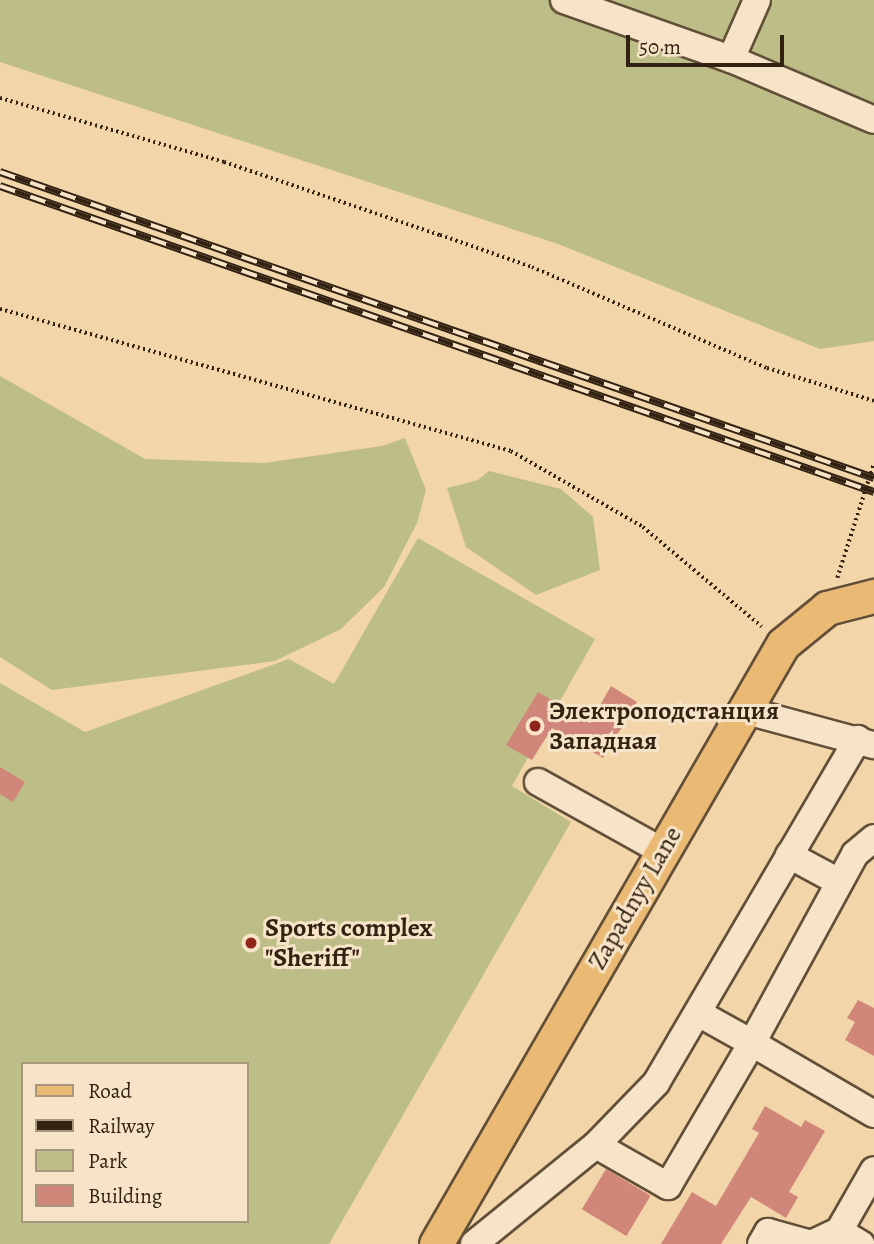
<!DOCTYPE html>
<html>
<head>
<meta charset="utf-8">
<style>
	body { margin:0 }
	#map { position:relative; width:874px; height:1244px; overflow:hidden; background:#f3d5aa; font-family:Alegreya,serif }
	div>[style] { position:absolute }
	[style*='--x'] { left:calc(var(--x)*1px); top:calc(var(--y)*1px); width:calc(var(--w)*1px); rotate:calc(var(--a)*1deg) }
	.green>* { inset:0; background:#bdbd87 }
	.building>* { inset:0; background:#d08779; transform-origin:0 0 }
	.path>* { height:3.5px; margin-top:-1.75px; transform-origin:0; background:repeating-linear-gradient(90deg,#322212 0 2px,transparent 0 5.5px) }
	.roads { filter:drop-shadow(2px 0 #624f38) drop-shadow(-2px 0 #624f38) drop-shadow(0 2px #624f38) drop-shadow(0 -2px #624f38) }
	.minor>* { height:26px; margin:-13px; padding:0 13px; transform-origin:13px; border-radius:13px; background:#f7e4c8 }
	.major>* { height:33px; margin:-16.5px; padding:0 16.5px; transform-origin:16.5px; border-radius:16.5px; background:#eaba75 }
	.rail>* { height:8px; margin-top:-4px; transform-origin:0; background:repeating-linear-gradient(90deg,#f7e4c8 0 16px,#322212 0 32px); box-sizing:border-box; border-block:2px solid #322212 }
	.dots>* { width:19px; height:19px; translate:-50% -50%; box-sizing:border-box; border:4px solid #f7e4c8; border-radius:50% }
	span { translate:-50% -50%; white-space:nowrap; text-align:center; line-height:1.15; -webkit-text-stroke:6px #f7e4c8; paint-order:stroke }
	.poi-label { font-size:26px; color:#322212; font-weight:700 }
	.left { translate:0 -50%; text-align:left }
	.street-label { font-size:26px; color:#322212 }
	.legend { position:absolute; left:21px; top:1062px; width:228px; height:161px; box-sizing:border-box; background:#f7e4c8; border:2px solid #a8967f; margin:0; padding:9px 12px; list-style:none; font-size:21px; color:#322212 }
	.legend li { display:flex; align-items:center; gap:14px; height:35px }
	.legend b { width:35px; border:2px solid #a8967f }
	.scale { position:absolute; left:626px; top:35px; width:158px; height:32px; box-sizing:border-box; border:4px solid #322212; border-top:0; padding-left:9px; font-size:21px; line-height:24px; white-space:nowrap; color:#322212; -webkit-text-stroke:5px #f7e4c8; paint-order:stroke }
</style>
</head>
<body>
<div id="map">
	<div class="green">
		<i style="clip-path:polygon(0 0,874px 0,874px 341px,820px 349px,558px 244px,0 62px)"></i>
		<i style="clip-path:polygon(0 376px,145px 459px,264px 463px,382px 446px,405px 438px,426px 490px,417px 523px,384px 587px,341px 629px,275px 661px,52px 690px,0 657px)"></i>
		<i style="clip-path:polygon(489px 471px,561px 489px,593px 517px,600px 570px,536px 595px,466px 547px,447px 488px,478px 480px)"></i>
		<i style="clip-path:polygon(evenodd,418px 538px,595px 639px,512px 786px,571px 822px,329px 1244px,0 1244px,0 683px,85px 732px,289px 659px,334px 684px,418px 538px,23px 1064px,247px 1064px,247px 1221px,23px 1221px,23px 1064px)"></i>
	</div>
	<div class="building">
		<i style="clip-path:polygon(611px 686px,637px 702px,603px 758px,552px 728px,532px 760px,506px 745px,538px 692px,590px 723px)"></i>
		<i style="clip-path:polygon(0 767px,25px 782px,13px 802px,0 794px)"></i>
		<i style="clip-path:polygon(858px 1000px,874px 1008px,874px 1056px,845px 1040px,855px 1022px,847px 1018px)"></i>
		<i style="clip-path:polygon(765px 1106px,801px 1127px,805px 1120px,825px 1131px,789px 1192px,798px 1197px,786px 1218px,751px 1197px,721px 1244px,661px 1244px,692px 1192px,716px 1206px,759px 1133px,752px 1129px)"></i>
		<i style="left:606px;top:1169px;width:52px;height:47px;rotate:31deg"></i>
	</div>
	<div class="path">
		<i style="--x:0;--y:98;--w:233;--a:15.9"></i>
		<i style="--x:224;--y:162;--w:228;--a:18.7"></i>
		<i style="--x:440;--y:235;--w:97;--a:19.2"></i>
		<i style="--x:532;--y:267;--w:256;--a:23.3"></i>
		<i style="--x:767;--y:368;--w:112;--a:17.1"></i>
		<i style="--x:0;--y:309;--w:530;--a:15.53"></i>
		<i style="--x:511;--y:451;--w:152;--a:29.9"></i>
		<i style="--x:643;--y:527;--w:155;--a:40"></i>
		<i style="--x:837;--y:578;--w:121;--a:-72.2"></i>
	</div>
	<div class="roads">
		<div class="minor">
			<i style="--x:564;--y:0;--w:177;--a:19.5"></i>
			<i style="--x:731;--y:59;--w:155;--a:23.1"></i>
			<i style="--x:731;--y:59;--w:64;--a:-66.2"></i>
			<i style="--x:743;--y:710;--w:135;--a:15.1"></i>
			<i style="--x:538;--y:782;--w:142;--a:29.1"></i>
			<i style="--x:789;--y:855;--w:57;--a:28.4"></i>
			<i style="--x:698;--y:1013;--w:62;--a:29.1"></i>
			<i style="--x:752;--y:1043;--w:215;--a:-61.4"></i>
			<i style="--x:855;--y:854;--w:25;--a:-40"></i>
			<i style="--x:596;--y:1145;--w:83;--a:29.7"></i>
			<i style="--x:668;--y:1186;--w:166;--a:-59.6"></i>
			<i style="--x:752;--y:1043;--w:141;--a:30.2"></i>
			<i style="--x:839;--y:1231;--w:26;--a:31"></i>
			<i style="--x:474;--y:1244;--w:157;--a:-39.1"></i>
			<i style="--x:596;--y:1145;--w:86;--a:-45.9"></i>
			<i style="--x:656;--y:1083;--w:399;--a:-59.6"></i>
			<i style="--x:761;--y:1244;--w:14;--a:-60"></i>
			<i style="--x:768;--y:1232;--w:45;--a:15.6"></i>
			<i style="--x:811;--y:1244;--w:31;--a:-25"></i>
			<i style="--x:839;--y:1231;--w:70;--a:-60.2"></i>
		</div>
		<div class="major">
			<i style="--x:436;--y:1244;--w:693;--a:-59.96"></i>
			<i style="--x:783;--y:644;--w:57;--a:-39.3"></i>
			<i style="--x:827;--y:608;--w:49;--a:-14.3"></i>
		</div>
	</div>
	<div class="rail">
		<i style="--x:0;--y:172;--w:926;--a:19.3"></i>
		<i style="--x:0;--y:186;--w:926;--a:19.3"></i>
	</div>
	<div class="dots">
		<i style="left:535px;top:726px;background:#8f2418"></i>
		<i style="left:251px;top:943px;background:#8f2418"></i>
	</div>
	<div class="poi-label">
		<span class="left" style="left:549px;top:726px">Электроподстанция<br>Западная</span>
		<span class="left" style="left:265px;top:943px">Sports complex<br>"Sheriff"</span>
	</div>
	<div class="street-label">
		<span style="left:635px;top:898px;rotate:-60deg">Zapadnyy Lane</span>
	</div>
	<ul class="legend">
	<li><b style="height:9px;background:#eaba75"></b>Road</li>
	<li><b style="height:9px;background:#322212"></b>Railway</li>
	<li><b style="height:19px;background:#bdbd87"></b>Park</li>
	<li><b style="height:19px;background:#d08779"></b>Building</li>
	</ul>
	<div class="scale">50 m</div>
</div>
</body>
</html>
